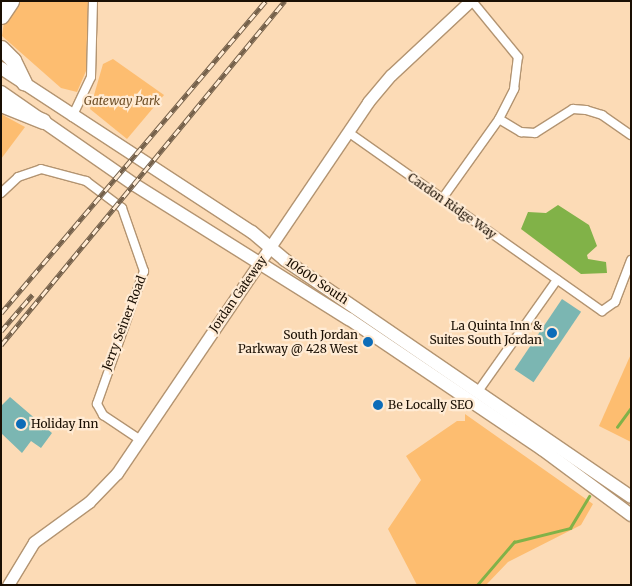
<!DOCTYPE html>
<html>
<head>
<meta charset="utf-8">
<style>
	body { margin:0 }
	#map { position:relative; width:632px; height:586px; overflow:hidden; background:#fcdbb6; font-family:Merriweather,serif }
	div>[style] { position:absolute }
	[style*='--x'] { left:calc(var(--x)*1px); top:calc(var(--y)*1px); width:calc(var(--w)*1px); rotate:calc(var(--a)*1deg) }
	.green>* { inset:0; background:#fdbd70 }
	.water>* { inset:0; background:#81b248 }
	.stream>* { height:2.5px; margin:-1.25px; padding:0 1.25px; transform-origin:1.25px; border-radius:1.25px; background:#81b248 }
	.building>* { inset:0; background:#7bb6b2; transform-origin:0 0 }
	.roads { filter:drop-shadow(1px 0 #b39471) drop-shadow(-1px 0 #b39471) drop-shadow(0 1px #b39471) drop-shadow(0 -1px #b39471) }
	.street>* { height:8px; margin:-4px; padding:0 4px; transform-origin:4px; border-radius:4px; background:#fff }
	.secondary>* { height:11px; margin:-5.5px; padding:0 5.5px; transform-origin:5.5px; border-radius:5.5px; background:#fff }
	.primary>* { height:12px; margin:-6px; padding:0 6px; transform-origin:6px; border-radius:6px; background:#fff }
	.highway>* { height:15px; margin:-7.5px; padding:0 7.5px; transform-origin:7.5px; border-radius:7.5px; background:#fff }
	.rail>* { height:4.5px; margin-top:-2.25px; transform-origin:0; background:repeating-linear-gradient(90deg,#ffebd4 0 8px,#74604a 0 16px); box-sizing:border-box; border-block:1px solid #74604a }
	.dots>* { width:14px; height:14px; translate:-50% -50%; box-sizing:border-box; border:2px solid #ffebd4; border-radius:50% }
	span { translate:-50% -50%; white-space:nowrap; text-align:center; line-height:1.15; -webkit-text-stroke:4.5px #ffebd4; paint-order:stroke }
	.park-label { font-size:12px; color:#6c4c24; font-style:italic }
	.street-label { font-size:12px; color:#1a0f03 }
	.poi-label { font-size:12px; color:#1a0f03 }
	.right { translate:-100% -50%; text-align:right }
	.left { translate:0 -50%; text-align:left }
	.frame { position:absolute; inset:0; border:2px solid #1a0f03; pointer-events:none }
</style>
</head>
<body>
<div id="map">
	<div class="green">
		<i style="clip-path:polygon(18px 1px,88px 1px,86px 71px,77px 92px,61px 88px,2px 36px,4px 22px)"></i>
		<i style="clip-path:polygon(113px 59px,164px 95px,127px 139px,90px 109px,103px 64px)"></i>
		<i style="clip-path:polygon(1px 114px,25px 127px,1px 159px)"></i>
		<i style="clip-path:polygon(631px 354px,631px 442px,599px 426px)"></i>
		<i style="clip-path:polygon(465px 414px,593px 504px,581px 525px,508px 562px,486px 585px,417px 585px,388px 529px,421px 480px,406px 456px,457px 421px,465px 421px)"></i>
	</div>
	<div class="water">
		<i style="clip-path:polygon(558px 205px,589px 225px,597px 246px,587px 255px,588px 259px,606px 262px,607px 273px,581px 274px,521px 229px,528px 212px,546px 213px)"></i>
	</div>
	<div class="stream">
		<i style="--x:617;--y:427;--w:24;--a:-54"></i>
		<i style="--x:477;--y:585;--w:57;--a:-49.3"></i>
		<i style="--x:514;--y:542;--w:58;--a:-14"></i>
		<i style="--x:570;--y:528;--w:37;--a:-59"></i>
	</div>
	<div class="building">
		<i style="left:562px;top:299px;width:23px;height:85px;rotate:34deg"></i>
		<i style="clip-path:polygon(10px 397px,52px 433px,41px 448px,31px 441px,22px 453px,1px 433px,1px 406px)"></i>
	</div>
	<div class="roads">
		<div class="street">
			<i style="--x:72;--y:117;--w:44;--a:-64.6"></i>
			<i style="--x:91;--y:77;--w:76;--a:-88.5"></i>
			<i style="--x:499;--y:119;--w:26;--a:31"></i>
			<i style="--x:521;--y:132;--w:14;--a:4"></i>
			<i style="--x:535;--y:133;--w:45;--a:-32.3"></i>
			<i style="--x:573;--y:109;--w:13;--a:4"></i>
			<i style="--x:586;--y:110;--w:17;--a:17"></i>
			<i style="--x:602;--y:115;--w:35;--a:35"></i>
			<i style="--x:348;--y:132;--w:311;--a:35.2"></i>
			<i style="--x:602;--y:311;--w:16;--a:-35"></i>
			<i style="--x:615;--y:302;--w:45;--a:-69.1"></i>
			<i style="--x:1;--y:193;--w:23;--a:-43"></i>
			<i style="--x:18;--y:177;--w:24;--a:-19"></i>
			<i style="--x:41;--y:169;--w:47;--a:14.9"></i>
			<i style="--x:86;--y:181;--w:45;--a:36.9"></i>
			<i style="--x:122;--y:208;--w:67;--a:70.8"></i>
			<i style="--x:144;--y:271;--w:141;--a:109.5"></i>
			<i style="--x:97;--y:404;--w:13;--a:61"></i>
			<i style="--x:103;--y:415;--w:43;--a:33.7"></i>
			<i style="--x:442;--y:199;--w:98;--a:-54.5"></i>
			<i style="--x:499;--y:119;--w:34;--a:-63"></i>
			<i style="--x:514;--y:89;--w:32;--a:-83"></i>
			<i style="--x:518;--y:57;--w:72;--a:-129.4"></i>
			<i style="--x:479;--y:390;--w:135;--a:-54.7"></i>
		</div>
		<div class="secondary">
			<i style="--x:8;--y:585;--w:50;--a:-58.8"></i>
			<i style="--x:34;--y:542;--w:68;--a:-36"></i>
			<i style="--x:89;--y:502;--w:40;--a:-46"></i>
			<i style="--x:117;--y:473;--w:448;--a:-55.9"></i>
			<i style="--x:368;--y:102;--w:35;--a:-50"></i>
			<i style="--x:391;--y:75;--w:108;--a:-43.1"></i>
		</div>
		<div class="primary">
			<i style="--x:1;--y:68;--w:300;--a:33.2"></i>
			<i style="--x:252;--y:232;--w:43;--a:40.3"></i>
			<i style="--x:285;--y:260;--w:419;--a:34.4"></i>
			<i style="--x:1;--y:92;--w:163;--a:34.8"></i>
			<i style="--x:135;--y:185;--w:252;--a:32.1"></i>
			<i style="--x:349;--y:319;--w:233;--a:34"></i>
			<i style="--x:542;--y:449;--w:111;--a:36.6"></i>
		</div>
		<div class="highway">
			<i style="--x:1;--y:16;--w:18;--a:-56"></i>
			<i style="--x:1;--y:48;--w:17;--a:45"></i>
			<i style="--x:13;--y:60;--w:25;--a:64"></i>
			<i style="--x:1;--y:104;--w:45;--a:22"></i>
		</div>
	</div>
	<div class="rail">
		<i style="--x:1;--y:313;--w:409;--a:-49.7"></i>
		<i style="--x:1;--y:331;--w:48;--a:-49.3"></i>
		<i style="--x:1;--y:345;--w:446;--a:-50.5"></i>
	</div>
	<div class="dots">
		<i style="left:552px;top:333px;background:#0c6cb8"></i>
		<i style="left:368px;top:342px;background:#0c6cb8"></i>
		<i style="left:378px;top:405px;background:#0c6cb8"></i>
		<i style="left:21px;top:424px;background:#0c6cb8"></i>
	</div>
	<div class="park-label">
		<span style="left:122px;top:101px">Gateway Park</span>
	</div>
	<div class="street-label">
		<span style="left:452px;top:206px;rotate:35deg">Cardon Ridge Way</span>
		<span style="left:317px;top:281px;rotate:34deg">10600 South</span>
		<span style="left:238px;top:294px;rotate:-55deg">Jordan Gateway</span>
		<span style="left:124px;top:323px;rotate:-69deg">Jerry Seiner Road</span>
	</div>
	<div class="poi-label">
		<span class="right" style="left:542px;top:333px">La Quinta Inn &amp;<br>Suites South Jordan</span>
		<span class="right" style="left:358px;top:342px">South Jordan<br>Parkway @ 428 West</span>
		<span class="left" style="left:388px;top:405px">Be Locally SEO</span>
		<span class="left" style="left:31px;top:424px">Holiday Inn</span>
	</div>
	<div class="frame"></div>
</div>
</body>
</html>
